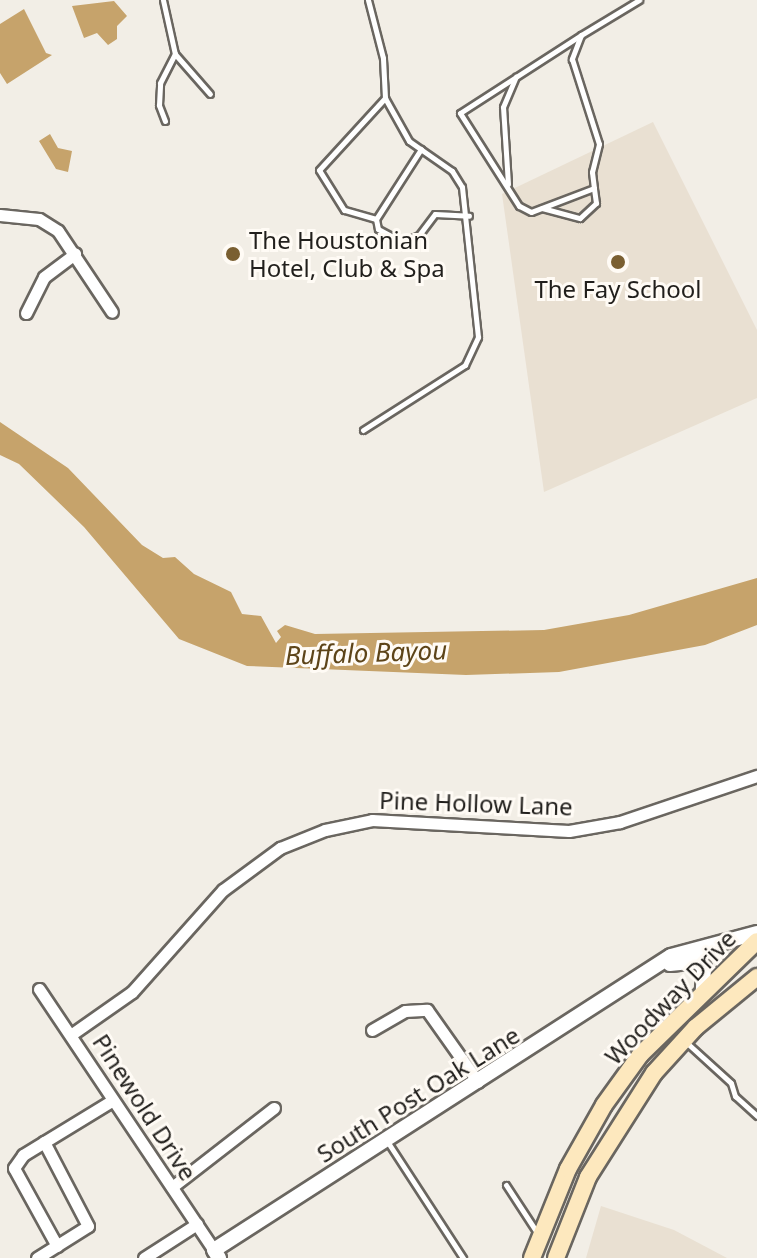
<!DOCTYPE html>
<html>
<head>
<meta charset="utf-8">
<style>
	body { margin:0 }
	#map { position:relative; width:757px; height:1258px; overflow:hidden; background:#f2eee6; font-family:"Noto Sans",sans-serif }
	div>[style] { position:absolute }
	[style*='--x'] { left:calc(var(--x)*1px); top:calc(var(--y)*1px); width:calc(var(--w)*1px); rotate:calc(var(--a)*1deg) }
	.built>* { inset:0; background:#e9e0d2 }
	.water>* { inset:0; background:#c6a36b }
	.roads { filter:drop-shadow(2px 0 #6a6660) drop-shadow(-2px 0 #6a6660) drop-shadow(0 2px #6a6660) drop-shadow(0 -2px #6a6660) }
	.service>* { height:5px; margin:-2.5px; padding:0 2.5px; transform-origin:2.5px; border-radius:2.5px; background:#fff }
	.minor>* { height:11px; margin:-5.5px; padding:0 5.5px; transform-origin:5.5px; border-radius:5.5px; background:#fff }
	.tertiary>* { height:14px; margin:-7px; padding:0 7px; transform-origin:7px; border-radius:7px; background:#fff }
	.secondary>* { height:16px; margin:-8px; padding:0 8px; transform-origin:8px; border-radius:8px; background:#fde8be }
	.dots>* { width:22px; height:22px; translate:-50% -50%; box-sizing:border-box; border:4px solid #fffbf5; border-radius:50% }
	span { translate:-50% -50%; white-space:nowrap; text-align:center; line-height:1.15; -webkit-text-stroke:6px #fffbf5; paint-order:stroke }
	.poi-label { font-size:24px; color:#211f1c }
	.left { translate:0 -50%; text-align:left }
	.street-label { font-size:24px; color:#211f1c }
	.water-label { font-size:26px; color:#5d4418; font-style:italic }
</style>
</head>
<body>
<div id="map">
	<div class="built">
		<i style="clip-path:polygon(653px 122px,757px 330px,757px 398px,544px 492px,502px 194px)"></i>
		<i style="clip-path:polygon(601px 1206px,674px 1230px,727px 1258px,586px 1258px)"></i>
	</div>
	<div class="water">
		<i style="clip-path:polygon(114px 1px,127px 16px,117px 26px,117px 39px,108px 45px,97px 33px,84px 38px,72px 6px)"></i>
		<i style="clip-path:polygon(24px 9px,46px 53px,52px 55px,7px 84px,0 73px,0 24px)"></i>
		<i style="clip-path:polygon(50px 134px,58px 148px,72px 151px,68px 172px,56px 169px,39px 141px)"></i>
		<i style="clip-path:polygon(0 422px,68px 468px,142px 545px,163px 558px,175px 557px,194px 574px,231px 592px,242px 614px,261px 616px,276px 643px,281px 637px,277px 631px,285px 625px,315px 634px,544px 630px,629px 615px,757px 578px,757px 625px,705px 645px,559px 672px,466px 675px,247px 666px,179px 639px,84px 527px,19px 464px,0 455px)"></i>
	</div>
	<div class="roads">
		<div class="service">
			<i style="--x:163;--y:0;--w:55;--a:77.5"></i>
			<i style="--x:175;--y:54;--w:53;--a:48.8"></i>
			<i style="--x:581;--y:35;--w:26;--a:111"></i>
			<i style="--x:572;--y:59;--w:89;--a:72.4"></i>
			<i style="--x:599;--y:144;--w:29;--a:104"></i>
			<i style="--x:592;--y:172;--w:16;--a:83"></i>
			<i style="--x:594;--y:188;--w:67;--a:159.1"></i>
			<i style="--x:531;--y:212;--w:13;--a:-153"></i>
			<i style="--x:519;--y:206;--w:110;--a:-122.4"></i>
			<i style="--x:460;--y:113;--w:144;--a:-32.8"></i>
			<i style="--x:581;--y:35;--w:68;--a:-31.1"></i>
			<i style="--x:165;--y:121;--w:17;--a:-111"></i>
			<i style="--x:159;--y:105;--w:22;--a:-87"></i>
			<i style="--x:160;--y:83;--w:33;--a:-63"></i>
			<i style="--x:421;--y:149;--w:83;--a:122.7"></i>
			<i style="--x:376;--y:219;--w:10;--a:79"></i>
			<i style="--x:378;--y:229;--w:27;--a:28"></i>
			<i style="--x:402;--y:242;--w:18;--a:-22"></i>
			<i style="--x:419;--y:235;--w:26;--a:-53"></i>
			<i style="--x:435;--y:214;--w:34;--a:3"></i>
			<i style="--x:508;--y:184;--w:77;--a:-93.7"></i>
			<i style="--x:503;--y:107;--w:33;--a:-67"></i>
			<i style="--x:542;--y:208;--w:39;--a:15"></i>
			<i style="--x:580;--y:218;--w:22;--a:-43"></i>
			<i style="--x:596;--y:203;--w:15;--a:-98"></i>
			<i style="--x:376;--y:219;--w:33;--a:-164"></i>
			<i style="--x:344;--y:210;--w:47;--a:-122"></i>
			<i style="--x:319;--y:170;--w:98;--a:-47.5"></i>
			<i style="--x:363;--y:430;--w:121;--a:-32.5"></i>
			<i style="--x:465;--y:365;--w:31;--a:-65"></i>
			<i style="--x:478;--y:337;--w:151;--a:-96.1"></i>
			<i style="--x:462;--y:187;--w:19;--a:-122"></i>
			<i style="--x:452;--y:171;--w:52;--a:-145.1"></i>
			<i style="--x:409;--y:141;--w:49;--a:-119.2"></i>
			<i style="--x:385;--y:98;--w:40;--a:-92.9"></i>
			<i style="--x:383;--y:58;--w:60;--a:-104.5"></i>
			<i style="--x:687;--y:1043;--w:59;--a:42.3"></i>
			<i style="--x:731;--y:1083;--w:14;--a:73"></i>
			<i style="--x:735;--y:1096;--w:30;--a:42"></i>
			<i style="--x:387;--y:1141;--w:140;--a:57"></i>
			<i style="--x:506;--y:1185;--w:59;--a:56.9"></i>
		</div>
		<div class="minor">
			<i style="--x:0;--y:215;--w:39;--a:6"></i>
			<i style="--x:39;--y:219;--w:22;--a:32"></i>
			<i style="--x:58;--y:231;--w:97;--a:56.3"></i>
			<i style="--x:26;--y:313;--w:40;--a:-63.4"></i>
			<i style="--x:44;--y:277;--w:39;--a:-37"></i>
			<i style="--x:39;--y:989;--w:314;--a:56.2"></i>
			<i style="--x:372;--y:1030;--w:38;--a:-30"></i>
			<i style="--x:405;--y:1011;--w:22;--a:-3"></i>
			<i style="--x:427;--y:1010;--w:88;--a:54.7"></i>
			<i style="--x:72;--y:1034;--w:73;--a:-35"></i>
			<i style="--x:132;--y:992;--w:137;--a:-48.3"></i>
			<i style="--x:223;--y:890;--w:71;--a:-36.4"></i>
			<i style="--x:280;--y:848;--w:48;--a:-21.8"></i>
			<i style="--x:325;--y:830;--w:48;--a:-12"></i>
			<i style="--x:372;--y:820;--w:197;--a:3.2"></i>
			<i style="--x:569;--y:831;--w:52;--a:-10"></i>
			<i style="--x:620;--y:822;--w:145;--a:-18.6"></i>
			<i style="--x:172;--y:1187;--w:129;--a:-37.8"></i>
			<i style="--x:57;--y:1246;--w:89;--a:-118.9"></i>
			<i style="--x:14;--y:1168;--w:16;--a:-55"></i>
			<i style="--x:23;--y:1155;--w:105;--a:-31.4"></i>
			<i style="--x:37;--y:1258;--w:60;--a:-32.1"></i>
			<i style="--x:88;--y:1226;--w:95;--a:-117.6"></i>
			<i style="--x:144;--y:1258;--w:63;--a:-32.7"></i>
		</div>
		<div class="tertiary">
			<i style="--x:670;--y:964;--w:27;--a:-6"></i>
			<i style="--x:697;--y:961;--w:10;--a:45"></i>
			<i style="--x:704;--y:968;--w:22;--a:93"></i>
			<i style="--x:219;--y:1258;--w:9;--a:-122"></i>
			<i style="--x:214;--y:1250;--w:543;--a:-32.75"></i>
			<i style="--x:671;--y:956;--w:89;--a:-15"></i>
		</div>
		<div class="secondary">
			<i style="--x:532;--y:1258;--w:96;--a:-68"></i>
			<i style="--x:568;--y:1169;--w:73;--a:-60.6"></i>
			<i style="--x:604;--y:1105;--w:62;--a:-54.2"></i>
			<i style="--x:640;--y:1055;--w:163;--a:-44.3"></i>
			<i style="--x:556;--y:1258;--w:87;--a:-68.4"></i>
			<i style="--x:588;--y:1177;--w:123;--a:-57.6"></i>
			<i style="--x:654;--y:1073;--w:62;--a:-47.6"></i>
			<i style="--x:696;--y:1027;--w:79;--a:-39.3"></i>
		</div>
	</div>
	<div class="dots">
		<i style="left:233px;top:254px;background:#7a5f31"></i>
		<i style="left:618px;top:262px;background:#7a5f31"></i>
	</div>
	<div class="poi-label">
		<span class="left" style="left:249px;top:254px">The Houstonian<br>Hotel, Club &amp; Spa</span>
		<span style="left:618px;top:289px">The Fay School</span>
	</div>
	<div class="street-label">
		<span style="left:476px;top:803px;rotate:2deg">Pine Hollow Lane</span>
		<span style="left:670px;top:997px;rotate:-46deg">Woodway Drive</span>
		<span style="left:418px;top:1094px;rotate:-32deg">South Post Oak Lane</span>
		<span style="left:145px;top:1107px;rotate:57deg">Pinewold Drive</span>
	</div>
	<div class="water-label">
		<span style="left:366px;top:653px;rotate:-2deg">Buffalo Bayou</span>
	</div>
</div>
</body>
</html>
